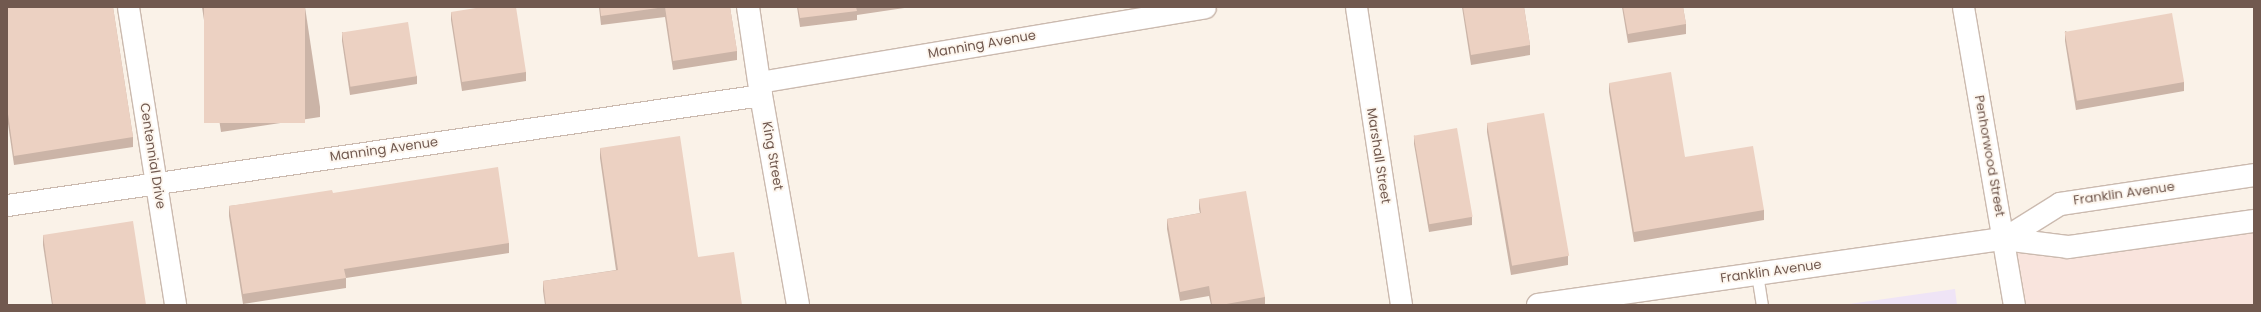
<!DOCTYPE html>
<html>
<head>
<meta charset="utf-8">
<style>
	body { margin:0 }
	#map { position:relative; width:2261px; height:312px; overflow:hidden; background:#faf2e8; font-family:Poppins,sans-serif }
	div>[style] { position:absolute }
	[style*='--x'] { left:calc(var(--x)*1px); top:calc(var(--y)*1px); width:calc(var(--w)*1px); rotate:calc(var(--a)*1deg) }
	.commercial>* { inset:0; background:#f9e4dd }
	.education>* { inset:0; background:#efe4f6 }
	.roads { filter:drop-shadow(1px 0 #cbbaaf) drop-shadow(-1px 0 #cbbaaf) drop-shadow(0 1px #cbbaaf) drop-shadow(0 -1px #cbbaaf) }
	.service>* { height:11px; margin:-5.5px; padding:0 5.5px; transform-origin:5.5px; border-radius:5.5px; background:#fff }
	.minor>* { height:21px; margin:-10.5px; padding:0 10.5px; transform-origin:10.5px; border-radius:10.5px; background:#fff }
	.tertiary>* { height:22px; margin:-11px; padding:0 11px; transform-origin:11px; border-radius:11px; background:#fff }
	.secondary>* { height:22px; margin:-11px; padding:0 11px; transform-origin:11px; border-radius:11px; background:#fff }
	.wall>* { inset:0; background:#cbb4a7 }
	.building>* { inset:0; background:#ecd1c2; transform-origin:0 0 }
	span { translate:-50% -50%; white-space:nowrap; text-align:center; line-height:1.15; -webkit-text-stroke:3.5px #fdf6ee; paint-order:stroke }
	.street-label { font-size:13px; color:#71594f }
	.frame { position:absolute; inset:0; border:8px solid #71594f; pointer-events:none }
</style>
</head>
<body>
<div id="map">
	<div class="commercial">
		<i style="clip-path:polygon(2254px 221px,2254px 305px,2014px 305px,2004px 239px,2068px 247px)"></i>
	</div>
	<div class="education">
		<i style="clip-path:polygon(1955px 289px,1957px 305px,1842px 305px)"></i>
	</div>
	<div class="roads">
		<div class="service">
			<i style="--x:1757;--y:274;--w:31;--a:81"></i>
		</div>
		<div class="minor">
			<i style="--x:128;--y:7;--w:302;--a:81"></i>
			<i style="--x:1356;--y:7;--w:301;--a:81.4"></i>
			<i style="--x:1963;--y:7;--w:302;--a:80.3"></i>
			<i style="--x:759;--y:82;--w:452;--a:-9.5"></i>
			<i style="--x:7;--y:205;--w:762;--a:-8.3"></i>
		</div>
		<div class="tertiary">
			<i style="--x:748;--y:7;--w:89;--a:81.6"></i>
			<i style="--x:761;--y:95;--w:213;--a:80"></i>
		</div>
		<div class="secondary">
			<i style="--x:2004;--y:239;--w:66;--a:-32"></i>
			<i style="--x:2060;--y:204;--w:196;--a:-8.5"></i>
			<i style="--x:1538;--y:305;--w:471;--a:-8.1"></i>
			<i style="--x:2004;--y:239;--w:64;--a:7.1"></i>
			<i style="--x:2068;--y:247;--w:188;--a:-8"></i>
		</div>
	</div>
	<div class="wall">
		<i style="clip-path:polygon(7px 7px,113px 7px,133px 137px,133px 147px,14px 165px,7px 117px)"></i>
		<i style="clip-path:polygon(202px 7px,305px 7px,320px 107px,320px 117px,221px 132px)"></i>
		<i style="clip-path:polygon(599px 7px,730px 7px,737px 51px,737px 60px,673px 70px,665px 17px,601px 25px)"></i>
		<i style="clip-path:polygon(797px 7px,911px 7px,857px 15px,857px 20px,800px 27px)"></i>
		<i style="clip-path:polygon(1462px 7px,1524px 7px,1530px 45px,1530px 55px,1471px 65px)"></i>
		<i style="clip-path:polygon(1622px 7px,1683px 7px,1686px 24px,1686px 34px,1628px 43px)"></i>
		<i style="clip-path:polygon(451px 12px,526px 72px,526px 81px,462px 91px,451px 20px)"></i>
		<i style="clip-path:polygon(2065px 31px,2184px 82px,2184px 91px,2076px 110px,2065px 41px)"></i>
		<i style="clip-path:polygon(342px 32px,417px 76px,417px 84px,350px 95px,342px 41px)"></i>
		<i style="clip-path:polygon(1609px 83px,1685px 157px,1764px 210px,1764px 220px,1634px 242px,1609px 92px)"></i>
		<i style="clip-path:polygon(1487px 123px,1568px 256px,1568px 265px,1511px 275px,1487px 132px)"></i>
		<i style="clip-path:polygon(1414px 135px,1472px 217px,1472px 225px,1429px 232px,1414px 144px)"></i>
		<i style="clip-path:polygon(600px 148px,698px 257px,742px 305px,545px 305px,543px 291px,543px 281px,616px 270px,600px 158px)"></i>
		<i style="clip-path:polygon(333px 193px,509px 243px,509px 253px,346px 278px,346px 288px,243px 304px,229px 216px,229px 206px)"></i>
		<i style="clip-path:polygon(1199px 199px,1265px 297px,1265px 305px,1211px 305px,1209px 296px,1180px 301px,1167px 229px,1167px 219px,1200px 213px,1199px 209px)"></i>
		<i style="clip-path:polygon(43px 235px,146px 305px,52px 305px,43px 245px)"></i>
	</div>
	<div class="building">
		<i style="clip-path:polygon(8px 7px,113px 7px,133px 137px,14px 156px,7px 107px,7px 9px,8px 8px)"></i>
		<i style="left:204px;top:7px;width:101px;height:116px"></i>
		<i style="clip-path:polygon(482px 7px,516px 7px,526px 72px,462px 82px,451px 12px)"></i>
		<i style="clip-path:polygon(600px 7px,730px 7px,737px 51px,673px 61px,665px 7px,601px 16px)"></i>
		<i style="clip-path:polygon(798px 7px,856px 7px,857px 11px,800px 18px)"></i>
		<i style="clip-path:polygon(1463px 7px,1524px 7px,1530px 45px,1471px 55px)"></i>
		<i style="clip-path:polygon(1623px 7px,1683px 7px,1686px 24px,1628px 34px)"></i>
		<i style="left:2172px;top:13px;width:70px;height:109px;rotate:80deg"></i>
		<i style="left:408px;top:22px;width:55px;height:67px;rotate:81deg"></i>
		<i style="clip-path:polygon(1671px 72px,1685px 157px,1753px 146px,1764px 210px,1634px 232px,1609px 83px)"></i>
		<i style="left:1544px;top:113px;width:145px;height:58px;rotate:80deg"></i>
		<i style="left:1457px;top:128px;width:90px;height:44px;rotate:80deg"></i>
		<i style="clip-path:polygon(680px 136px,698px 257px,734px 252px,742px 305px,546px 305px,543px 281px,618px 270px,600px 148px)"></i>
		<i style="clip-path:polygon(498px 167px,509px 243px,344px 269px,346px 278px,243px 294px,229px 206px,332px 190px,333px 193px)"></i>
		<i style="clip-path:polygon(1246px 191px,1265px 297px,1221px 305px,1212px 305px,1209px 286px,1180px 292px,1167px 219px,1201px 213px,1199px 199px)"></i>
		<i style="clip-path:polygon(133px 221px,146px 305px,53px 305px,43px 235px)"></i>
	</div>
	<div class="street-label">
		<span style="left:982px;top:45px;rotate:-10deg">Manning Avenue</span>
		<span style="left:384px;top:150px;rotate:-8deg">Manning Avenue</span>
		<span style="left:152px;top:156px;rotate:81deg">Centennial Drive</span>
		<span style="left:772px;top:156px;rotate:80deg">King Street</span>
		<span style="left:1378px;top:156px;rotate:81deg">Marshall Street</span>
		<span style="left:1989px;top:156px;rotate:80deg">Penhorwood Street</span>
		<span style="left:2124px;top:194px;rotate:-8deg">Franklin Avenue</span>
		<span style="left:1771px;top:272px;rotate:-8deg">Franklin Avenue</span>
	</div>
	<div class="frame"></div>
</div>
</body>
</html>
